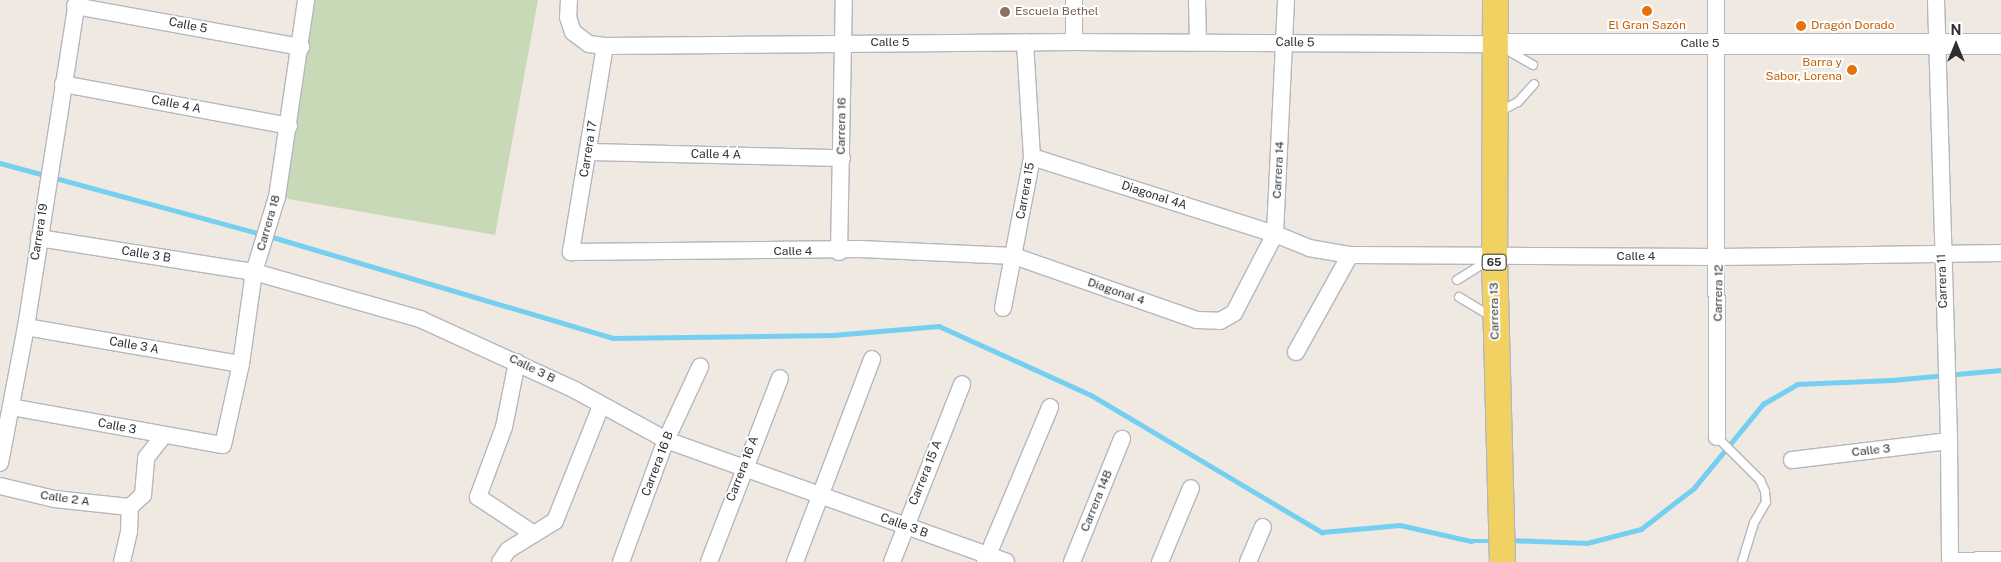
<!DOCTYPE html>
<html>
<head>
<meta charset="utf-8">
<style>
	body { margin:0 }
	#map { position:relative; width:2001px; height:562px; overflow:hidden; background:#efe9e1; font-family:"Public Sans",sans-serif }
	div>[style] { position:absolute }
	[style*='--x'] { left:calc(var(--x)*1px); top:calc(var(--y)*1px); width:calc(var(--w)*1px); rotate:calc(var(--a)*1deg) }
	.cemetery>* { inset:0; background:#c8d9b8 }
	.stream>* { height:4.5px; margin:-2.25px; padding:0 2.25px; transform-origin:2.25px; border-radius:2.25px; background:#75cff0 }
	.roads { filter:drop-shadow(1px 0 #b4b7c1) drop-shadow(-1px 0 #b4b7c1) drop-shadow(0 1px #b4b7c1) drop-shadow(0 -1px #b4b7c1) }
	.service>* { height:8px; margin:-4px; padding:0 4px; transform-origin:4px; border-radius:4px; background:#fff }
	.minor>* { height:16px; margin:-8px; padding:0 8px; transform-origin:8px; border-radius:8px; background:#fff }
	.tertiary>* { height:20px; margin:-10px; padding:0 10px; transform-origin:10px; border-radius:10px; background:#fff }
	.primary>* { height:25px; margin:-12.5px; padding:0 12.5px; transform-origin:12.5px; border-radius:12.5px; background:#f2d163 }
	.dots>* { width:14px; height:14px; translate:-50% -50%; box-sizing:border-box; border:2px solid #fff; border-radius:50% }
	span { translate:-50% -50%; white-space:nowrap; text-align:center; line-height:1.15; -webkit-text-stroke:4px #fff; paint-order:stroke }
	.shield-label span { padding:1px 4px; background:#fff; border:1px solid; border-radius:4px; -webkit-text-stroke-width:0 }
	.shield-label { font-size:11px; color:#2e2e2e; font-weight:700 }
	.education-label { font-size:12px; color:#785e54 }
	.left { translate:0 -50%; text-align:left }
	.street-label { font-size:12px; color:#2e2e2e }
	.food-label { font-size:12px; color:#c56008 }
	.right { translate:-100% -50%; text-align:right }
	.north { position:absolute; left:1931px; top:20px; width:50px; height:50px; -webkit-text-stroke:4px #fff; paint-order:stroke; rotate:0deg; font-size:14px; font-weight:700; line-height:20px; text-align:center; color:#2e2e2e }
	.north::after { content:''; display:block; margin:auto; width:18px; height:22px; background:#2e2e2e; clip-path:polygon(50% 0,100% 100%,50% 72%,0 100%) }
</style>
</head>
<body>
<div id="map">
	<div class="cemetery">
		<i style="clip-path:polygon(305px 0,538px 0,495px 235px,277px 197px)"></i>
	</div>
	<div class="stream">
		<i style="--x:0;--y:163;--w:270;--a:15.2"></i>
		<i style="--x:269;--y:236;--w:359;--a:16.5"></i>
		<i style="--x:613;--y:338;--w:220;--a:-0.8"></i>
		<i style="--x:833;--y:335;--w:106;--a:-4.9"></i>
		<i style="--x:939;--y:326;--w:167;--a:24.4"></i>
		<i style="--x:1091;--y:395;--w:269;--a:30.7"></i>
		<i style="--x:1322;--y:532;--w:78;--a:-5.1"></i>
		<i style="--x:1400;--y:525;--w:73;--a:12.7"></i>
		<i style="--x:1471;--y:541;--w:23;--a:0"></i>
		<i style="--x:1509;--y:540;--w:78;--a:2.2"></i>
		<i style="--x:1587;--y:543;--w:56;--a:-14.5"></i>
		<i style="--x:1641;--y:529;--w:67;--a:-37.7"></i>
		<i style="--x:1694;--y:488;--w:109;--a:-50.6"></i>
		<i style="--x:1763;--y:404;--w:39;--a:-30"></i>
		<i style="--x:1797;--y:384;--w:95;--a:-2.4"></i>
		<i style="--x:1892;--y:380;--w:109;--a:-5.2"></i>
	</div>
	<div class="roads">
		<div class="service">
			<i style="--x:1507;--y:50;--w:30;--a:30"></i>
			<i style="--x:1497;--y:113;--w:24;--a:-28"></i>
			<i style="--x:1518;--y:102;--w:24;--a:-48"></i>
			<i style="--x:1457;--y:280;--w:39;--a:-32"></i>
			<i style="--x:1459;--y:297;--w:39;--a:31"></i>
			<i style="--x:1717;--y:437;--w:61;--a:45"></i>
			<i style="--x:1760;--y:480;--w:12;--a:66"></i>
			<i style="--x:1765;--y:491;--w:11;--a:85"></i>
			<i style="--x:1766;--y:502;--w:24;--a:120"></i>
			<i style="--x:1754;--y:523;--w:41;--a:107.1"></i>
		</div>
		<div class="minor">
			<i style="--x:569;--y:0;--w:17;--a:93"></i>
			<i style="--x:568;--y:17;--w:16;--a:72"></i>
			<i style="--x:573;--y:32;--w:20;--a:37"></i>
			<i style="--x:589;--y:44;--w:16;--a:7"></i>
			<i style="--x:605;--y:46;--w:469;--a:-0.5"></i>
			<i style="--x:1074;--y:42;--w:422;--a:0.3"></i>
			<i style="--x:1197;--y:0;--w:42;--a:88.6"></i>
			<i style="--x:1716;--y:0;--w:437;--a:89.9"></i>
			<i style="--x:1936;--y:0;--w:441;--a:88.3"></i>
			<i style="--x:1949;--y:441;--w:121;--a:89.5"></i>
			<i style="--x:75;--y:6;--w:230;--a:10.3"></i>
			<i style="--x:1074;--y:42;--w:42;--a:-90"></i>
			<i style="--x:605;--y:46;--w:209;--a:99.4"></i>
			<i style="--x:571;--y:252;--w:289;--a:-0.6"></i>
			<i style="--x:860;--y:249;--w:154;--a:2.6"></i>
			<i style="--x:1014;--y:256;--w:194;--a:19.3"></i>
			<i style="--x:1197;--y:320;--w:23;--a:2"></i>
			<i style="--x:1220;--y:321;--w:16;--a:-30"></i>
			<i style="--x:1234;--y:313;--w:89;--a:-62.6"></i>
			<i style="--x:1275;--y:234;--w:234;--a:-87.3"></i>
			<i style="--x:63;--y:84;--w:230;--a:10.5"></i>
			<i style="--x:589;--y:152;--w:253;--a:1.4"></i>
			<i style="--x:1032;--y:157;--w:255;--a:17.6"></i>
			<i style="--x:1275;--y:234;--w:37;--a:22"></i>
			<i style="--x:1309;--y:248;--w:42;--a:9.7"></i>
			<i style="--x:1350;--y:255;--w:369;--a:0.3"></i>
			<i style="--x:1719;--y:257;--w:282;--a:-0.8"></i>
			<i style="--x:39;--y:238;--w:218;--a:9"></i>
			<i style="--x:254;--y:272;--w:173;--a:15.8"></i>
			<i style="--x:420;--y:319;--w:170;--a:24.6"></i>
			<i style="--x:575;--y:390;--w:104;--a:28.8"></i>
			<i style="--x:666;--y:440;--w:361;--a:19.7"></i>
			<i style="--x:839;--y:252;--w:252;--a:-88.9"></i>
			<i style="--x:1003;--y:308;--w:154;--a:-79.1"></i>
			<i style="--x:1032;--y:157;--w:115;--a:-93.5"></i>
			<i style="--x:26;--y:327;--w:218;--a:9.8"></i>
			<i style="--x:1296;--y:352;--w:111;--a:-60.9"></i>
			<i style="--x:517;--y:362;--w:66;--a:101.3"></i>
			<i style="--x:504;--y:427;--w:75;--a:110.4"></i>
			<i style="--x:478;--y:497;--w:67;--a:33.5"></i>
			<i style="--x:11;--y:407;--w:215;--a:10.2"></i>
			<i style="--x:223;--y:445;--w:83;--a:-77.5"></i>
			<i style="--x:241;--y:364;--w:93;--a:-82"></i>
			<i style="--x:254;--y:272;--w:78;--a:-73"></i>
			<i style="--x:277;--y:197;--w:199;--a:-81.6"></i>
			<i style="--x:1792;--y:460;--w:158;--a:-6.9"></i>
			<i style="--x:0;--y:463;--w:138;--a:-79.2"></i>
			<i style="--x:26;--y:327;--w:331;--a:-81.1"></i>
			<i style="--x:0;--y:486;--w:56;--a:13.5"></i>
			<i style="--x:54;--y:499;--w:76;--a:6"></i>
			<i style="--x:1950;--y:561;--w:51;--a:-1.1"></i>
			<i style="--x:122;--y:562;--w:32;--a:-77"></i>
			<i style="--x:129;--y:531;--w:24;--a:-88"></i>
			<i style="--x:130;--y:507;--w:18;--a:-43"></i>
			<i style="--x:143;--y:495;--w:37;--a:-85"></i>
			<i style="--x:146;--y:458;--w:28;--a:-52"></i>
			<i style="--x:500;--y:562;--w:14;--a:-56"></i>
			<i style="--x:508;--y:550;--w:55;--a:-31.7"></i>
			<i style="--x:555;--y:521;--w:124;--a:-68.2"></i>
			<i style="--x:621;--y:562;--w:130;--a:-69.8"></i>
			<i style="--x:666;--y:440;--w:81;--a:-65"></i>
			<i style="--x:709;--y:562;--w:197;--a:-68.9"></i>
			<i style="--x:795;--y:562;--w:217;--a:-69.2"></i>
			<i style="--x:892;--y:562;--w:191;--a:-68.5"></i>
			<i style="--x:985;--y:562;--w:168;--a:-67.2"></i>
			<i style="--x:1072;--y:562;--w:133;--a:-67.9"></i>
			<i style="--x:1160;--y:562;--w:80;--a:-67.3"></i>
			<i style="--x:1248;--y:562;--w:38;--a:-67"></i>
		</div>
		<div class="tertiary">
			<i style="--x:1496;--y:44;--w:505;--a:0"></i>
		</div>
		<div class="primary">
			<i style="--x:1495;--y:0;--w:257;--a:90.2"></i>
			<i style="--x:1494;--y:257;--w:305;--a:88.5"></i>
		</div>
	</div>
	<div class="dots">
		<i style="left:1647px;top:11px;background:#e8710a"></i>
		<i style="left:1005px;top:12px;background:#8d6e63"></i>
		<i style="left:1801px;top:26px;background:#e8710a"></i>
		<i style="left:1852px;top:70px;background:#e8710a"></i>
	</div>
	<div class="shield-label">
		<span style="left:1494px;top:262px">65</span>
	</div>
	<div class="education-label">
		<span class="left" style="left:1015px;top:12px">Escuela Bethel</span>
	</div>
	<div class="street-label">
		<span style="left:188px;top:26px;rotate:11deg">Calle 5</span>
		<span style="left:890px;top:43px">Calle 5</span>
		<span style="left:1295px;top:43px;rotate:1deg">Calle 5</span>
		<span style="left:1700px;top:44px">Calle 5</span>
		<span style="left:176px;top:105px;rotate:11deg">Calle 4 A</span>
		<span style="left:842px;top:126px;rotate:-89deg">Carrera 16</span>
		<span style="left:589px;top:149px;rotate:-81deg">Carrera 17</span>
		<span style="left:716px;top:155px;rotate:1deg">Calle 4 A</span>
		<span style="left:1279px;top:170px;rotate:-87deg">Carrera 14</span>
		<span style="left:1026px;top:191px;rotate:-80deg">Carrera 15</span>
		<span style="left:1154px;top:196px;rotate:18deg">Diagonal 4A</span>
		<span style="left:269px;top:223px;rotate:-74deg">Carrera 18</span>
		<span style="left:40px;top:232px;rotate:-81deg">Carrera 19</span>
		<span style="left:793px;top:252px">Calle 4</span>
		<span style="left:146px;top:255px;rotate:9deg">Calle 3 B</span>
		<span style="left:1636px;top:257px">Calle 4</span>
		<span style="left:1943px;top:281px;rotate:-92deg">Carrera 11</span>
		<span style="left:1116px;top:292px;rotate:19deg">Diagonal 4</span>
		<span style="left:1719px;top:293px;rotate:-89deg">Carrera 12</span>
		<span style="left:1495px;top:311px;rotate:-91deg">Carrera 13</span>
		<span style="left:134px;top:346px;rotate:10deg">Calle 3 A</span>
		<span style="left:532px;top:369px;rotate:26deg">Calle 3 B</span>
		<span style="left:117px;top:427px;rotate:11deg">Calle 3</span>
		<span style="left:1871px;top:451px;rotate:-6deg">Calle 3</span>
		<span style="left:658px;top:464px;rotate:-69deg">Carrera 16 B</span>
		<span style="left:743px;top:469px;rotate:-69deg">Carrera 16 A</span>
		<span style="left:926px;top:473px;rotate:-68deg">Carrera 15 A</span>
		<span style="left:65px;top:499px;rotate:8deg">Calle 2 A</span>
		<span style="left:1097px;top:501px;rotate:-68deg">Carrera 14B</span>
		<span style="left:904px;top:526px;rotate:20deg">Calle 3 B</span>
	</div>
	<div class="food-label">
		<span style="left:1647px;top:26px">El Gran Sazón</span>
		<span class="left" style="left:1811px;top:26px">Dragón Dorado</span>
		<span class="right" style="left:1842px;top:70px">Barra y<br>Sabor, Lorena</span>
	</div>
	<div class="north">N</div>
</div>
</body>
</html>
